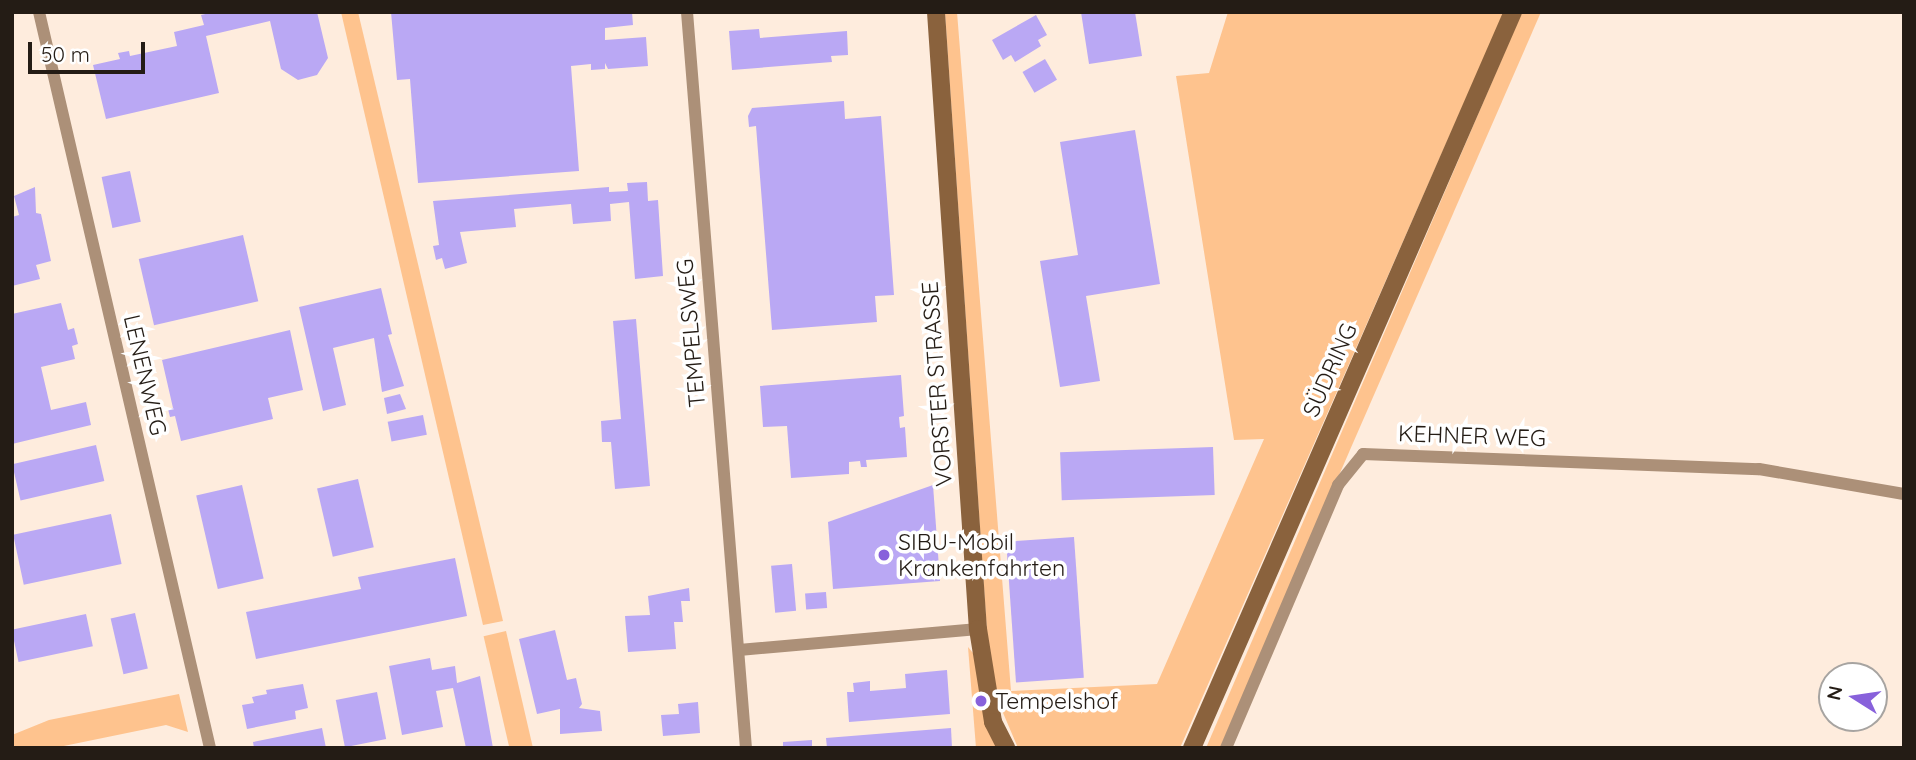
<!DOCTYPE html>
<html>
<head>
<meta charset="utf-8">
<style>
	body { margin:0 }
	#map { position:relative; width:1916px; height:760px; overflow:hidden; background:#feecdd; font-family:Quicksand,sans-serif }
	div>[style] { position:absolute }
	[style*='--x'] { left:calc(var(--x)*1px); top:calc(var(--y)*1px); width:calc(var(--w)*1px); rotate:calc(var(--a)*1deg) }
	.green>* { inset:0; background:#fec38e; transform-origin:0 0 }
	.building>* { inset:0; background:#baa8f4; transform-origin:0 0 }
	.street>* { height:12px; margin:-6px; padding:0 6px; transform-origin:6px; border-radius:6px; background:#ac9078 }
	.secondary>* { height:18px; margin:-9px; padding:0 9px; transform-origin:9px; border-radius:9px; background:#8a623d }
	.dots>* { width:19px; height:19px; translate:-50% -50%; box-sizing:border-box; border:4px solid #fff; border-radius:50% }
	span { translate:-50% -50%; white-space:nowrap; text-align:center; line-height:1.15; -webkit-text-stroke:7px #fff; paint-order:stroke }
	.street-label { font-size:23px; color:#241c15 }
	.poi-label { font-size:23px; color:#241c15 }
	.left { translate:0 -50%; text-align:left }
	.frame { position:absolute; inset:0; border:14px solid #241c15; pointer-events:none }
	.north { position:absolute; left:1818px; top:662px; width:70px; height:70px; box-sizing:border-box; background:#fff; border:2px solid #a7a4a1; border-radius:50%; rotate:282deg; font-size:19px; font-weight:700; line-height:28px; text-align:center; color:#241c15 }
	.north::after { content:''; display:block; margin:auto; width:24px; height:32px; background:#8861db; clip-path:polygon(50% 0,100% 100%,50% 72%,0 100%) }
	.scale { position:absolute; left:28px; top:42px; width:117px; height:32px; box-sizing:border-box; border:4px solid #241c15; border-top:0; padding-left:9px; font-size:21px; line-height:24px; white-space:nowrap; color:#241c15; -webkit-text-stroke:5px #fff; paint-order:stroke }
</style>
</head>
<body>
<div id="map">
	<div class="green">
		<i style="clip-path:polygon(341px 12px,358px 12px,503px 621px,483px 625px)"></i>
		<i style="clip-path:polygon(945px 12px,957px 12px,1011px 691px,1157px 684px,1264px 439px,1234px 440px,1176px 76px,1209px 73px,1228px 12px,1504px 12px,1180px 748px,1018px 748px,998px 701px,987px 632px)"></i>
		<i style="clip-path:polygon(1522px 12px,1541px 12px,1220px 748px,1206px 748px)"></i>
		<i style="left:506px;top:631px;width:120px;height:23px;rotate:77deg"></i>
		<i style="clip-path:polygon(968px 647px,973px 653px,997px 748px,976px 748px)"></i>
		<i style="clip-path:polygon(179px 694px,188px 732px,166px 725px,54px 748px,12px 748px,12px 735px,49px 720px)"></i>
	</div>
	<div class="building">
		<i style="clip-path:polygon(214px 12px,317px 12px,328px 58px,317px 75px,298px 80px,281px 69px,270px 21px,206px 36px,219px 93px,106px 119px,93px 65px,120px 59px,118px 53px,129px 51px,130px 56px,177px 46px,174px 32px,204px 25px,201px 15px)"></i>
		<i style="clip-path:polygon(391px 12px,632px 12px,633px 25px,605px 28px,605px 40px,646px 37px,648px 66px,608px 69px,605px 63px,605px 69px,591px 70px,591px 64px,571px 66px,579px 171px,418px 183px,410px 79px,397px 80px)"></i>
		<i style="clip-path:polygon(1081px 12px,1135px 12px,1142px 56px,1089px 64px)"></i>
		<i style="clip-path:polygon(1036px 15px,1047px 35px,1038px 40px,1041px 46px,1015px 62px,1011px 55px,1003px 60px,992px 40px)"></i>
		<i style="clip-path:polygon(759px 29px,760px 38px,847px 31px,848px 55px,831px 56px,832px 62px,732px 70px,729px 31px)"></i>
		<i style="left:1045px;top:59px;width:24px;height:26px;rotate:60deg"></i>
		<i style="clip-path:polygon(844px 101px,845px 119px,881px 116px,894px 295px,875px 296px,877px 322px,772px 330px,756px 126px,749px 127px,748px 116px,752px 108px)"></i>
		<i style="clip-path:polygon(1135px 130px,1160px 284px,1086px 296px,1100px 381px,1060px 387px,1040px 261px,1078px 255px,1060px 142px)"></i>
		<i style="left:130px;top:171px;width:52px;height:29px;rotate:78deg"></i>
		<i style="clip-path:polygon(647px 182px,648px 201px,658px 200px,663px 276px,635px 279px,629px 202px,610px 204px,611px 221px,573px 224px,571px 204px,514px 209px,516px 227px,460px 232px,467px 263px,445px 269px,442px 258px,436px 260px,433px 246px,439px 245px,433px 201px,609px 187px,609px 192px,628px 191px,627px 183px)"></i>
		<i style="clip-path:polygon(35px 187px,36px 213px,41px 214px,51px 261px,36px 265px,40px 279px,12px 286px,12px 217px,19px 215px,14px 196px)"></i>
		<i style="left:243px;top:235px;width:68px;height:107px;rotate:77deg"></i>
		<i style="clip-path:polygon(381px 288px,392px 334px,388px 335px,404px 386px,382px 392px,374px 338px,333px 348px,346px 405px,323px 411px,299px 307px)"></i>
		<i style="clip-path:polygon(61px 303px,68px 330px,74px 328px,78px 344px,72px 346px,75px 359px,41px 367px,51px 410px,86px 402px,91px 425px,12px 444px,12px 314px)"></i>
		<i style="clip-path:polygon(636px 319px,650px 486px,615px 489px,611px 442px,602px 442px,601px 421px,621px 419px,613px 321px)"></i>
		<i style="clip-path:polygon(290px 330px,303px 390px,268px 398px,273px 419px,181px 441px,175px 416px,170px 417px,168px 409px,173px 408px,162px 360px)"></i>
		<i style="clip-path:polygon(901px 375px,904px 416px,899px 417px,900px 428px,905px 427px,907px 457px,866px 460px,867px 467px,861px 467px,860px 461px,849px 462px,849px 474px,791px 478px,787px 426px,763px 427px,760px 386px)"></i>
		<i style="clip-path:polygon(400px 394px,406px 409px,387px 414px,384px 398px)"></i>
		<i style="left:423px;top:415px;width:20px;height:36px;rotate:79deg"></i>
		<i style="left:96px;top:445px;width:37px;height:86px;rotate:77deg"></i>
		<i style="left:1213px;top:447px;width:48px;height:153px;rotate:88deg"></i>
		<i style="left:358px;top:479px;width:70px;height:42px;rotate:77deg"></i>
		<i style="left:242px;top:485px;width:96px;height:47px;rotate:77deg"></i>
		<i style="clip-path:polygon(933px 485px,940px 581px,833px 589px,828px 522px)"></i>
		<i style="left:111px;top:514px;width:51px;height:100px;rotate:78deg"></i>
		<i style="left:1074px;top:537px;width:141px;height:68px;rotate:86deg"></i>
		<i style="clip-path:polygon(455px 558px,467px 616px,256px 659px,246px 612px,361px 589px,358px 577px)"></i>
		<i style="left:792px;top:564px;width:47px;height:21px;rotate:85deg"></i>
		<i style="clip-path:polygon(689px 588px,690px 601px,681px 601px,683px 622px,674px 622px,676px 649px,628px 652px,625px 616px,650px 615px,648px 596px)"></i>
		<i style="left:826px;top:592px;width:16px;height:21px;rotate:86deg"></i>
		<i style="left:135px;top:613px;width:57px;height:25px;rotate:77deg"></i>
		<i style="left:86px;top:614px;width:33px;height:76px;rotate:78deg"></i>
		<i style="clip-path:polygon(555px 630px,567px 680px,576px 678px,582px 704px,579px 708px,600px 711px,602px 731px,560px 734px,560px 709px,537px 714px,519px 639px)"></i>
		<i style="clip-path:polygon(430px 658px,432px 670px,455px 666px,457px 683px,480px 676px,493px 748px,466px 748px,453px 688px,436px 691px,443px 727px,402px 735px,389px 666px)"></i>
		<i style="clip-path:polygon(947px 670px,950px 714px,849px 722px,847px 692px,854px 692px,853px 683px,870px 681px,870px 691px,906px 688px,905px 674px)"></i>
		<i style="clip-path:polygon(303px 684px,308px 708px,295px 711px,296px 719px,247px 729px,242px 705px,254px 703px,252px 697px,267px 694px,266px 690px)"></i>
		<i style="left:377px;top:692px;width:48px;height:42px;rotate:79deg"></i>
		<i style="clip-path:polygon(698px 702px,700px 733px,663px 736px,661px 715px,679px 714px,678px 704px)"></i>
		<i style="clip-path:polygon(322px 728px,326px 748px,254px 748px,253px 742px)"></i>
		<i style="clip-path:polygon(951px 728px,952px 748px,827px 748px,826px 738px)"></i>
		<i style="clip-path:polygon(812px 740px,812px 748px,783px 748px,783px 742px)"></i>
	</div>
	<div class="street">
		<i style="--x:39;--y:12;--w:756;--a:76.92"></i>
		<i style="--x:687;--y:12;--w:738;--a:85.42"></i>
		<i style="--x:739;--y:650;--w:240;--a:-5"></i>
		<i style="--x:1226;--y:748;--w:286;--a:-66.9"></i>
		<i style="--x:1338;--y:485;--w:40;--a:-51"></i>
		<i style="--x:1363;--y:454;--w:396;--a:2.2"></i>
		<i style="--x:1759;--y:469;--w:147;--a:9.8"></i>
	</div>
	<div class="secondary">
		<i style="--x:936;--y:12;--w:618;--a:86.11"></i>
		<i style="--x:978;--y:629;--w:94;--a:80.8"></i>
		<i style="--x:993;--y:722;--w:29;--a:63"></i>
		<i style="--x:1192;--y:748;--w:803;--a:-66.44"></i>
	</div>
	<div class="dots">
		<i style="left:884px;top:555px;background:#8861db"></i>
		<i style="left:981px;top:701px;background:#8861db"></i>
	</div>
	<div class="street-label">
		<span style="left:691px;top:333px;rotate:-95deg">TEMPELSWEG</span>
		<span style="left:1330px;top:370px;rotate:-66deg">SÜDRING</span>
		<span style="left:145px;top:375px;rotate:77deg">LENENWEG</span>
		<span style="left:937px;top:384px;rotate:-94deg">VORSTER STRASSE</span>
		<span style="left:1472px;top:436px;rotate:2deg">KEHNER WEG</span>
	</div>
	<div class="poi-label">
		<span class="left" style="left:898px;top:555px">SIBU-Mobil<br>Krankenfahrten</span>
		<span class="left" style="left:995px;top:701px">Tempelshof</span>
	</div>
	<div class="frame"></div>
	<div class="north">N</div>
	<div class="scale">50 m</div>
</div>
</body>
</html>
